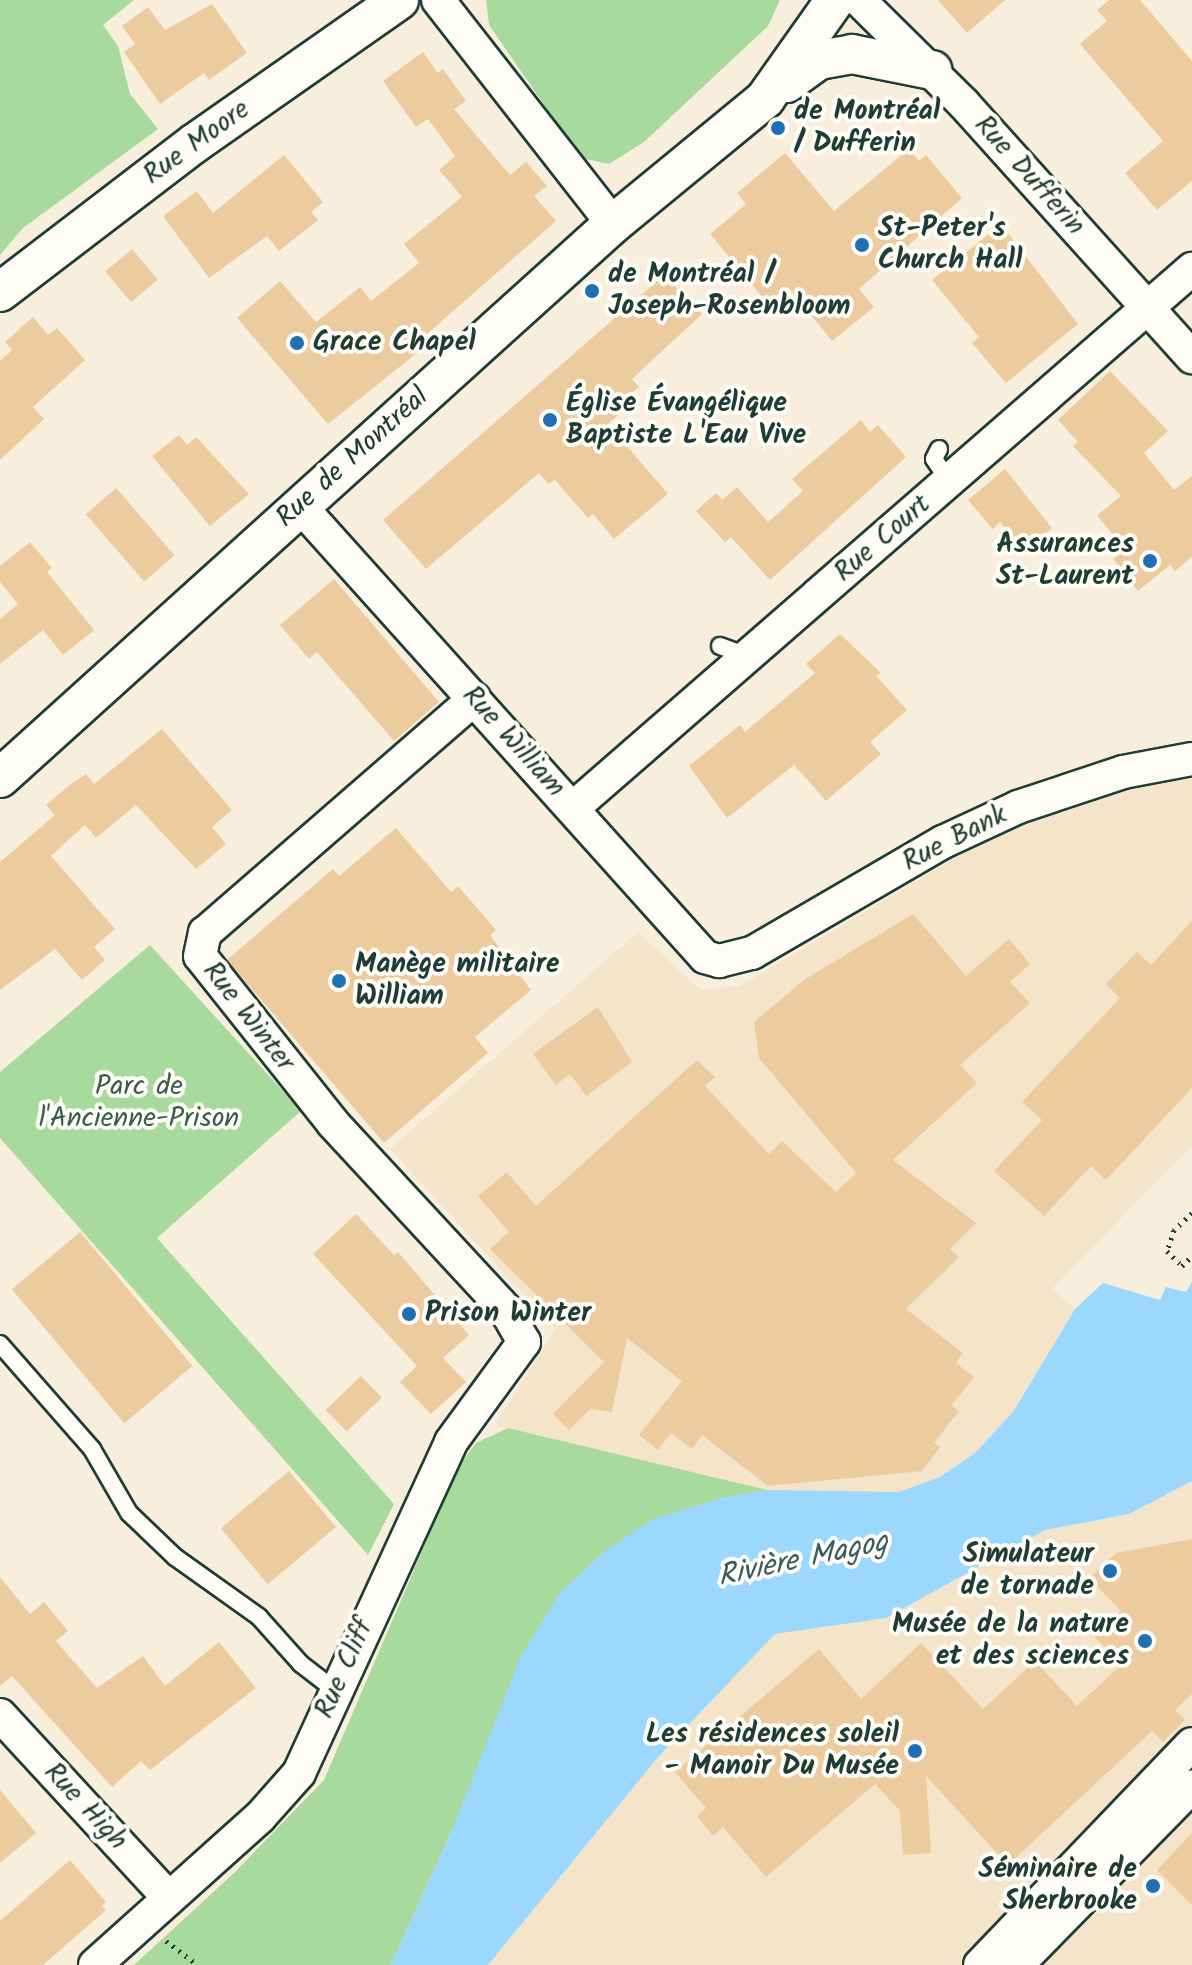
<!DOCTYPE html>
<html>
<head>
<meta charset="utf-8">
<style>
	body { margin:0 }
	#map { position:relative; width:1192px; height:1965px; overflow:hidden; background:#f8eedc; font-family:Kalam,sans-serif }
	div>[style] { position:absolute }
	[style*='--x'] { left:calc(var(--x)*1px); top:calc(var(--y)*1px); width:calc(var(--w)*1px); rotate:calc(var(--a)*1deg) }
	.built>* { inset:0; background:#f4e4c9 }
	.green>* { inset:0; background:#a7da9c }
	.water>* { inset:0; background:#9cd7fd }
	.building>* { inset:0; background:#eccc9e; transform-origin:0 0 }
	.path>* { height:5px; margin-top:-2.5px; transform-origin:0; background:repeating-linear-gradient(90deg,#1f3d34 0 2px,transparent 0 8px) }
	.roads { filter:drop-shadow(2px 0 #1f3d34) drop-shadow(-2px 0 #1f3d34) drop-shadow(0 2px #1f3d34) drop-shadow(0 -2px #1f3d34) }
	.service>* { height:16px; margin:-8px; padding:0 8px; transform-origin:8px; border-radius:8px; background:#fdfcf7 }
	.minor>* { height:32px; margin:-16px; padding:0 16px; transform-origin:16px; border-radius:16px; background:#fdfcf7 }
	.tertiary>* { height:38px; margin:-19px; padding:0 19px; transform-origin:19px; border-radius:19px; background:#fdfcf7 }
	.dots>* { width:22px; height:22px; translate:-50% -50%; box-sizing:border-box; border:4px solid #fdfcf7; border-radius:50% }
	span { translate:-50% -50%; white-space:nowrap; text-align:center; line-height:1.15; -webkit-text-stroke:8px #fdfcf7; paint-order:stroke }
	.poi-label { font-size:28px; color:#1f3d34; font-weight:700 }
	.left { translate:0 -50%; text-align:left }
	.right { translate:-100% -50%; text-align:right }
	.street-label { font-size:28px; color:#1f3d34 }
	.park-label { font-size:28px; color:#3a5c49 }
	.water-label { font-size:30px; color:#385c5c; font-style:italic }
</style>
</head>
<body>
<div id="map">
	<div class="built">
		<i style="clip-path:polygon(1192px 776px,1192px 1145px,1052px 1289px,1075px 1309px,1013px 1412px,975px 1453px,940px 1477px,899px 1492px,767px 1490px,495px 1425px,555px 1329px,390px 1149px,638px 932px,700px 990px,740px 986px,971px 849px,1102px 789px)"></i>
		<i style="clip-path:polygon(1192px 1481px,1192px 1965px,488px 1965px,659px 1756px,775px 1634px,886px 1618px,1045px 1530px,1129px 1514px)"></i>
	</div>
	<div class="green">
		<i style="clip-path:polygon(0 0,134px 0,103px 25px,118px 46px,130px 94px,158px 129px,23px 228px,0 255px)"></i>
		<i style="clip-path:polygon(486px 0,780px 0,768px 26px,644px 142px,609px 164px,581px 158px,489px 25px)"></i>
		<i style="clip-path:polygon(150px 945px,301px 1111px,157px 1238px,394px 1504px,368px 1555px,0 1138px,0 1072px)"></i>
		<i style="clip-path:polygon(508px 1428px,767px 1490px,718px 1499px,453px 1828px,391px 1965px,134px 1965px,234px 1873px,324px 1780px,458px 1467px,476px 1443px)"></i>
	</div>
	<div class="water">
		<i style="clip-path:polygon(1192px 1282px,1192px 1481px,1129px 1514px,1045px 1530px,886px 1618px,775px 1634px,659px 1756px,488px 1965px,391px 1965px,453px 1828px,521px 1656px,559px 1594px,606px 1550px,653px 1519px,718px 1499px,767px 1490px,899px 1492px,940px 1477px,975px 1453px,1013px 1412px,1075px 1309px,1103px 1283px,1160px 1300px,1166px 1287px,1186px 1292px)"></i>
	</div>
	<div class="building">
		<i style="clip-path:polygon(938px 0,1005px 0,967px 33px)"></i>
		<i style="clip-path:polygon(1109px 0,1140px 0,1192px 61px,1192px 181px,1157px 210px,1125px 173px,1163px 141px,1080px 44px,1107px 21px,1097px 10px)"></i>
		<i style="clip-path:polygon(212px 4px,247px 53px,209px 80px,204px 73px,160px 104px,124px 52px,135px 44px,122px 26px,148px 7px,165px 30px)"></i>
		<i style="clip-path:polygon(423px 52px,438px 73px,443px 69px,466px 101px,454px 109px,510px 175px,526px 162px,547px 186px,534px 196px,556px 221px,427px 334px,432px 341px,328px 424px,237px 318px,280px 281px,316px 322px,360px 287px,371px 301px,419px 263px,404px 244px,462px 197px,439px 170px,455px 156px,428px 119px,416px 127px,383px 81px)"></i>
		<i style="clip-path:polygon(909px 149px,919px 161px,926px 155px,962px 198px,859px 289px,874px 307px,832px 341px,788px 287px,767px 303px,710px 234px,746px 204px,737px 193px,785px 153px,834px 211px)"></i>
		<i style="clip-path:polygon(284px 155px,323px 202px,311px 212px,318px 220px,279px 251px,267px 236px,209px 278px,163px 216px,197px 191px,213px 213px)"></i>
		<i style="clip-path:polygon(1001px 224px,1078px 324px,1006px 383px,972px 343px,979px 337px,932px 280px)"></i>
		<i style="left:132px;top:249px;width:40px;height:35px;rotate:50deg"></i>
		<i style="clip-path:polygon(664px 275px,702px 314px,632px 379px,639px 387px,632px 393px,637px 398px,608px 424px,668px 494px,614px 539px,593px 514px,588px 518px,555px 480px,549px 484px,539px 473px,426px 569px,383px 520px)"></i>
		<i style="clip-path:polygon(33px 317px,48px 335px,57px 328px,85px 360px,33px 407px,44px 419px,0 460px,0 361px,12px 350px,5px 342px)"></i>
		<i style="clip-path:polygon(1110px 371px,1168px 431px,1144px 453px,1174px 490px,1192px 476px,1192px 557px,1175px 571px,1170px 565px,1138px 591px,1113px 559px,1125px 550px,1097px 515px,1121px 496px,1073px 446px,1078px 442px,1058px 420px)"></i>
		<i style="clip-path:polygon(861px 420px,870px 432px,878px 425px,906px 457px,770px 580px,731px 537px,725px 542px,696px 511px,716px 493px,722px 500px,737px 487px,768px 522px,803px 491px,792px 479px)"></i>
		<i style="clip-path:polygon(179px 435px,187px 445px,196px 437px,249px 494px,210px 526px,152px 456px)"></i>
		<i style="clip-path:polygon(1005px 469px,1052px 528px,1025px 551px,1000px 522px,993px 529px,968px 500px)"></i>
		<i style="left:116px;top:488px;width:89px;height:40px;rotate:49deg"></i>
		<i style="clip-path:polygon(30px 542px,52px 568px,47px 572px,94px 630px,63px 655px,43px 630px,0 664px,0 619px,18px 604px,0 582px,0 566px)"></i>
		<i style="clip-path:polygon(334px 579px,439px 702px,394px 741px,317px 652px,309px 659px,280px 625px)"></i>
		<i style="clip-path:polygon(840px 634px,881px 673px,876px 676px,907px 710px,870px 742px,881px 754px,826px 801px,794px 765px,727px 818px,689px 766px,740px 725px,745px 732px,815px 673px,806px 664px)"></i>
		<i style="clip-path:polygon(162px 729px,232px 810px,212px 827px,226px 844px,196px 869px,136px 805px,96px 838px,85px 825px,51px 856px,115px 929px,94px 947px,105px 960px,82px 980px,55px 949px,0 990px,0 862px,55px 815px,46px 805px,71px 784px,86px 774px,94px 784px)"></i>
		<i style="clip-path:polygon(396px 828px,451px 892px,458px 886px,496px 930px,490px 935px,531px 990px,475px 1037px,488px 1053px,384px 1143px,227px 960px,333px 869px,339px 876px)"></i>
		<i style="clip-path:polygon(913px 914px,966px 976px,1009px 939px,1030px 964px,1010px 982px,1030px 1003px,960px 1065px,977px 1083px,893px 1160px,976px 1223px,950px 1249px,959px 1257px,906px 1309px,963px 1353px,956px 1363px,974px 1377px,951px 1406px,959px 1411px,934px 1443px,940px 1447px,922px 1471px,768px 1486px,702px 1435px,692px 1449px,671px 1433px,658px 1450px,639px 1435px,682px 1381px,627px 1338px,612px 1412px,590px 1409px,569px 1430px,553px 1414px,604px 1362px,490px 1249px,509px 1232px,478px 1196px,507px 1172px,536px 1206px,697px 1060px,715px 1077px,705px 1086px,769px 1154px,782px 1141px,836px 1192px,856px 1173px,759px 1058px,754px 1022px,804px 980px)"></i>
		<i style="clip-path:polygon(1192px 921px,1192px 1088px,1106px 1180px,1091px 1166px,1044px 1216px,994px 1171px,1042px 1120px,1022px 1102px,1120px 998px,1106px 984px,1137px 952px,1151px 965px)"></i>
		<i style="clip-path:polygon(598px 1007px,632px 1062px,586px 1096px,570px 1074px,556px 1085px,533px 1054px)"></i>
		<i style="clip-path:polygon(356px 1214px,394px 1255px,398px 1252px,469px 1335px,443px 1358px,466px 1382px,431px 1414px,400px 1382px,417px 1366px,313px 1254px)"></i>
		<i style="left:80px;top:1232px;width:175px;height:89px;rotate:50deg"></i>
		<i style="left:361px;top:1376px;width:30px;height:49px;rotate:46deg"></i>
		<i style="left:289px;top:1471px;width:73px;height:89px;rotate:50deg"></i>
		<i style="clip-path:polygon(1192px 1539px,1192px 1694px,1175px 1710px,1185px 1720px,1163px 1742px,1152px 1731px,1008px 1865px,926px 1776px,931px 1853px,903px 1855px,900px 1811px,875px 1784px,766px 1877px,723px 1827px,713px 1836px,697px 1816px,706px 1808px,675px 1772px,819px 1649px,861px 1699px,921px 1643px,983px 1709px,1035px 1661px,1077px 1706px,1121px 1665px,1094px 1636px,1121px 1611px,1089px 1578px,1116px 1553px)"></i>
		<i style="clip-path:polygon(0 1577px,30px 1614px,44px 1602px,68px 1631px,56px 1641px,97px 1688px,143px 1656px,165px 1686px,219px 1642px,256px 1688px,150px 1770px,141px 1761px,112px 1787px,12px 1676px,0 1686px)"></i>
		<i style="clip-path:polygon(0 1790px,36px 1833px,0 1863px)"></i>
		<i style="clip-path:polygon(1192px 1833px,1192px 1905px,1157px 1870px)"></i>
		<i style="clip-path:polygon(70px 1860px,106px 1902px,102px 1906px,106px 1910px,43px 1965px,0 1965px,0 1921px)"></i>
	</div>
	<div class="path">
		<i style="--x:1192;--y:1213;--w:25;--a:137"></i>
		<i style="--x:1174;--y:1230;--w:22;--a:108"></i>
		<i style="--x:1167;--y:1251;--w:21;--a:45"></i>
		<i style="--x:1182;--y:1266;--w:14;--a:-45"></i>
		<i style="--x:166;--y:1941;--w:40;--a:37"></i>
	</div>
	<div class="roads">
		<div class="service">
			<i style="--x:939;--y:449;--w:11;--a:117"></i>
			<i style="--x:934;--y:459;--w:27;--a:56"></i>
			<i style="--x:720;--y:646;--w:30;--a:20"></i>
			<i style="--x:0;--y:1344;--w:140;--a:48.8"></i>
			<i style="--x:92;--y:1449;--w:74;--a:60"></i>
			<i style="--x:129;--y:1513;--w:64;--a:43.7"></i>
			<i style="--x:175;--y:1557;--w:103;--a:35.5"></i>
			<i style="--x:259;--y:1617;--w:63;--a:48.2"></i>
			<i style="--x:301;--y:1664;--w:44;--a:37.6"></i>
		</div>
		<div class="minor">
			<i style="--x:438;--y:0;--w:284;--a:52"></i>
			<i style="--x:859;--y:0;--w:148;--a:44.7"></i>
			<i style="--x:964;--y:104;--w:341;--a:48"></i>
			<i style="--x:300;--y:506;--w:606;--a:48.08"></i>
			<i style="--x:705;--y:957;--w:15;--a:16"></i>
			<i style="--x:719;--y:961;--w:34;--a:-14"></i>
			<i style="--x:752;--y:953;--w:221;--a:-30.2"></i>
			<i style="--x:943;--y:842;--w:83;--a:-25"></i>
			<i style="--x:1018;--y:807;--w:111;--a:-18.4"></i>
			<i style="--x:1123;--y:772;--w:70;--a:-10.7"></i>
			<i style="--x:573;--y:808;--w:821;--a:-41.05"></i>
			<i style="--x:0;--y:1715;--w:249;--a:47.3"></i>
			<i style="--x:95;--y:1965;--w:222;--a:-41.9"></i>
			<i style="--x:260;--y:1817;--w:59;--a:-48.4"></i>
			<i style="--x:299;--y:1773;--w:364;--a:-65.3"></i>
			<i style="--x:451;--y:1442;--w:124;--a:-53.9"></i>
			<i style="--x:524;--y:1342;--w:38;--a:-120"></i>
			<i style="--x:505;--y:1309;--w:253;--a:-132.8"></i>
			<i style="--x:333;--y:1123;--w:213;--a:-128.5"></i>
			<i style="--x:200;--y:956;--w:24;--a:-78"></i>
			<i style="--x:205;--y:933;--w:357;--a:-41"></i>
			<i style="--x:980;--y:1965;--w:306;--a:-46.2"></i>
			<i style="--x:1017;--y:1965;--w:250;--a:-45.6"></i>
		</div>
		<div class="tertiary">
			<i style="--x:787;--y:83;--w:39;--a:-36"></i>
			<i style="--x:819;--y:60;--w:34;--a:-10"></i>
			<i style="--x:852;--y:54;--w:82;--a:11.3"></i>
			<i style="--x:0;--y:292;--w:245;--a:-37.4"></i>
			<i style="--x:195;--y:143;--w:249;--a:-35"></i>
			<i style="--x:0;--y:778;--w:826;--a:-42.11"></i>
			<i style="--x:613;--y:224;--w:197;--a:-39.4"></i>
			<i style="--x:765;--y:99;--w:121;--a:-54.7"></i>
		</div>
	</div>
	<div class="dots">
		<i style="left:778px;top:128px;background:#1f6fb2"></i>
		<i style="left:862px;top:245px;background:#1f6fb2"></i>
		<i style="left:592px;top:291px;background:#1f6fb2"></i>
		<i style="left:297px;top:343px;background:#1f6fb2"></i>
		<i style="left:550px;top:420px;background:#1f6fb2"></i>
		<i style="left:1150px;top:561px;background:#1f6fb2"></i>
		<i style="left:339px;top:981px;background:#1f6fb2"></i>
		<i style="left:409px;top:1314px;background:#1f6fb2"></i>
		<i style="left:1110px;top:1571px;background:#1f6fb2"></i>
		<i style="left:1145px;top:1641px;background:#1f6fb2"></i>
		<i style="left:915px;top:1751px;background:#1f6fb2"></i>
		<i style="left:1153px;top:1886px;background:#1f6fb2"></i>
	</div>
	<div class="poi-label">
		<span class="left" style="left:794px;top:128px">de Montréal<br>/ Dufferin</span>
		<span class="left" style="left:878px;top:245px">St-Peter's<br>Church Hall</span>
		<span class="left" style="left:608px;top:291px">de Montréal /<br>Joseph-Rosenbloom</span>
		<span class="left" style="left:313px;top:343px">Grace Chapel</span>
		<span class="left" style="left:566px;top:420px">Église Évangélique<br>Baptiste L'Eau Vive</span>
		<span class="right" style="left:1134px;top:561px">Assurances<br>St-Laurent</span>
		<span class="left" style="left:355px;top:981px">Manège militaire<br>William</span>
		<span class="left" style="left:425px;top:1314px">Prison Winter</span>
		<span class="right" style="left:1094px;top:1571px">Simulateur<br>de tornade</span>
		<span class="right" style="left:1129px;top:1641px">Musée de la nature<br>et des sciences</span>
		<span class="right" style="left:899px;top:1751px">Les résidences soleil<br>- Manoir Du Musée</span>
		<span class="right" style="left:1137px;top:1886px">Séminaire de<br>Sherbrooke</span>
	</div>
	<div class="street-label">
		<span style="left:197px;top:143px;rotate:-36deg">Rue Moore</span>
		<span style="left:1029px;top:176px;rotate:48deg">Rue Dufferin</span>
		<span style="left:353px;top:458px;rotate:-42deg">Rue de Montréal</span>
		<span style="left:883px;top:539px;rotate:-41deg">Rue Court</span>
		<span style="left:513px;top:742px;rotate:48deg">Rue William</span>
		<span style="left:955px;top:839px;rotate:-27deg">Rue Bank</span>
		<span style="left:248px;top:1017px;rotate:52deg">Rue Winter</span>
		<span style="left:345px;top:1669px;rotate:-66deg">Rue Cliff</span>
		<span style="left:85px;top:1807px;rotate:47deg">Rue High</span>
	</div>
	<div class="park-label">
		<span style="left:139px;top:1103px">Parc de<br>l'Ancienne-Prison</span>
	</div>
	<div class="water-label">
		<span style="left:803px;top:1560px;rotate:-12deg">Rivière Magog</span>
	</div>
</div>
</body>
</html>
